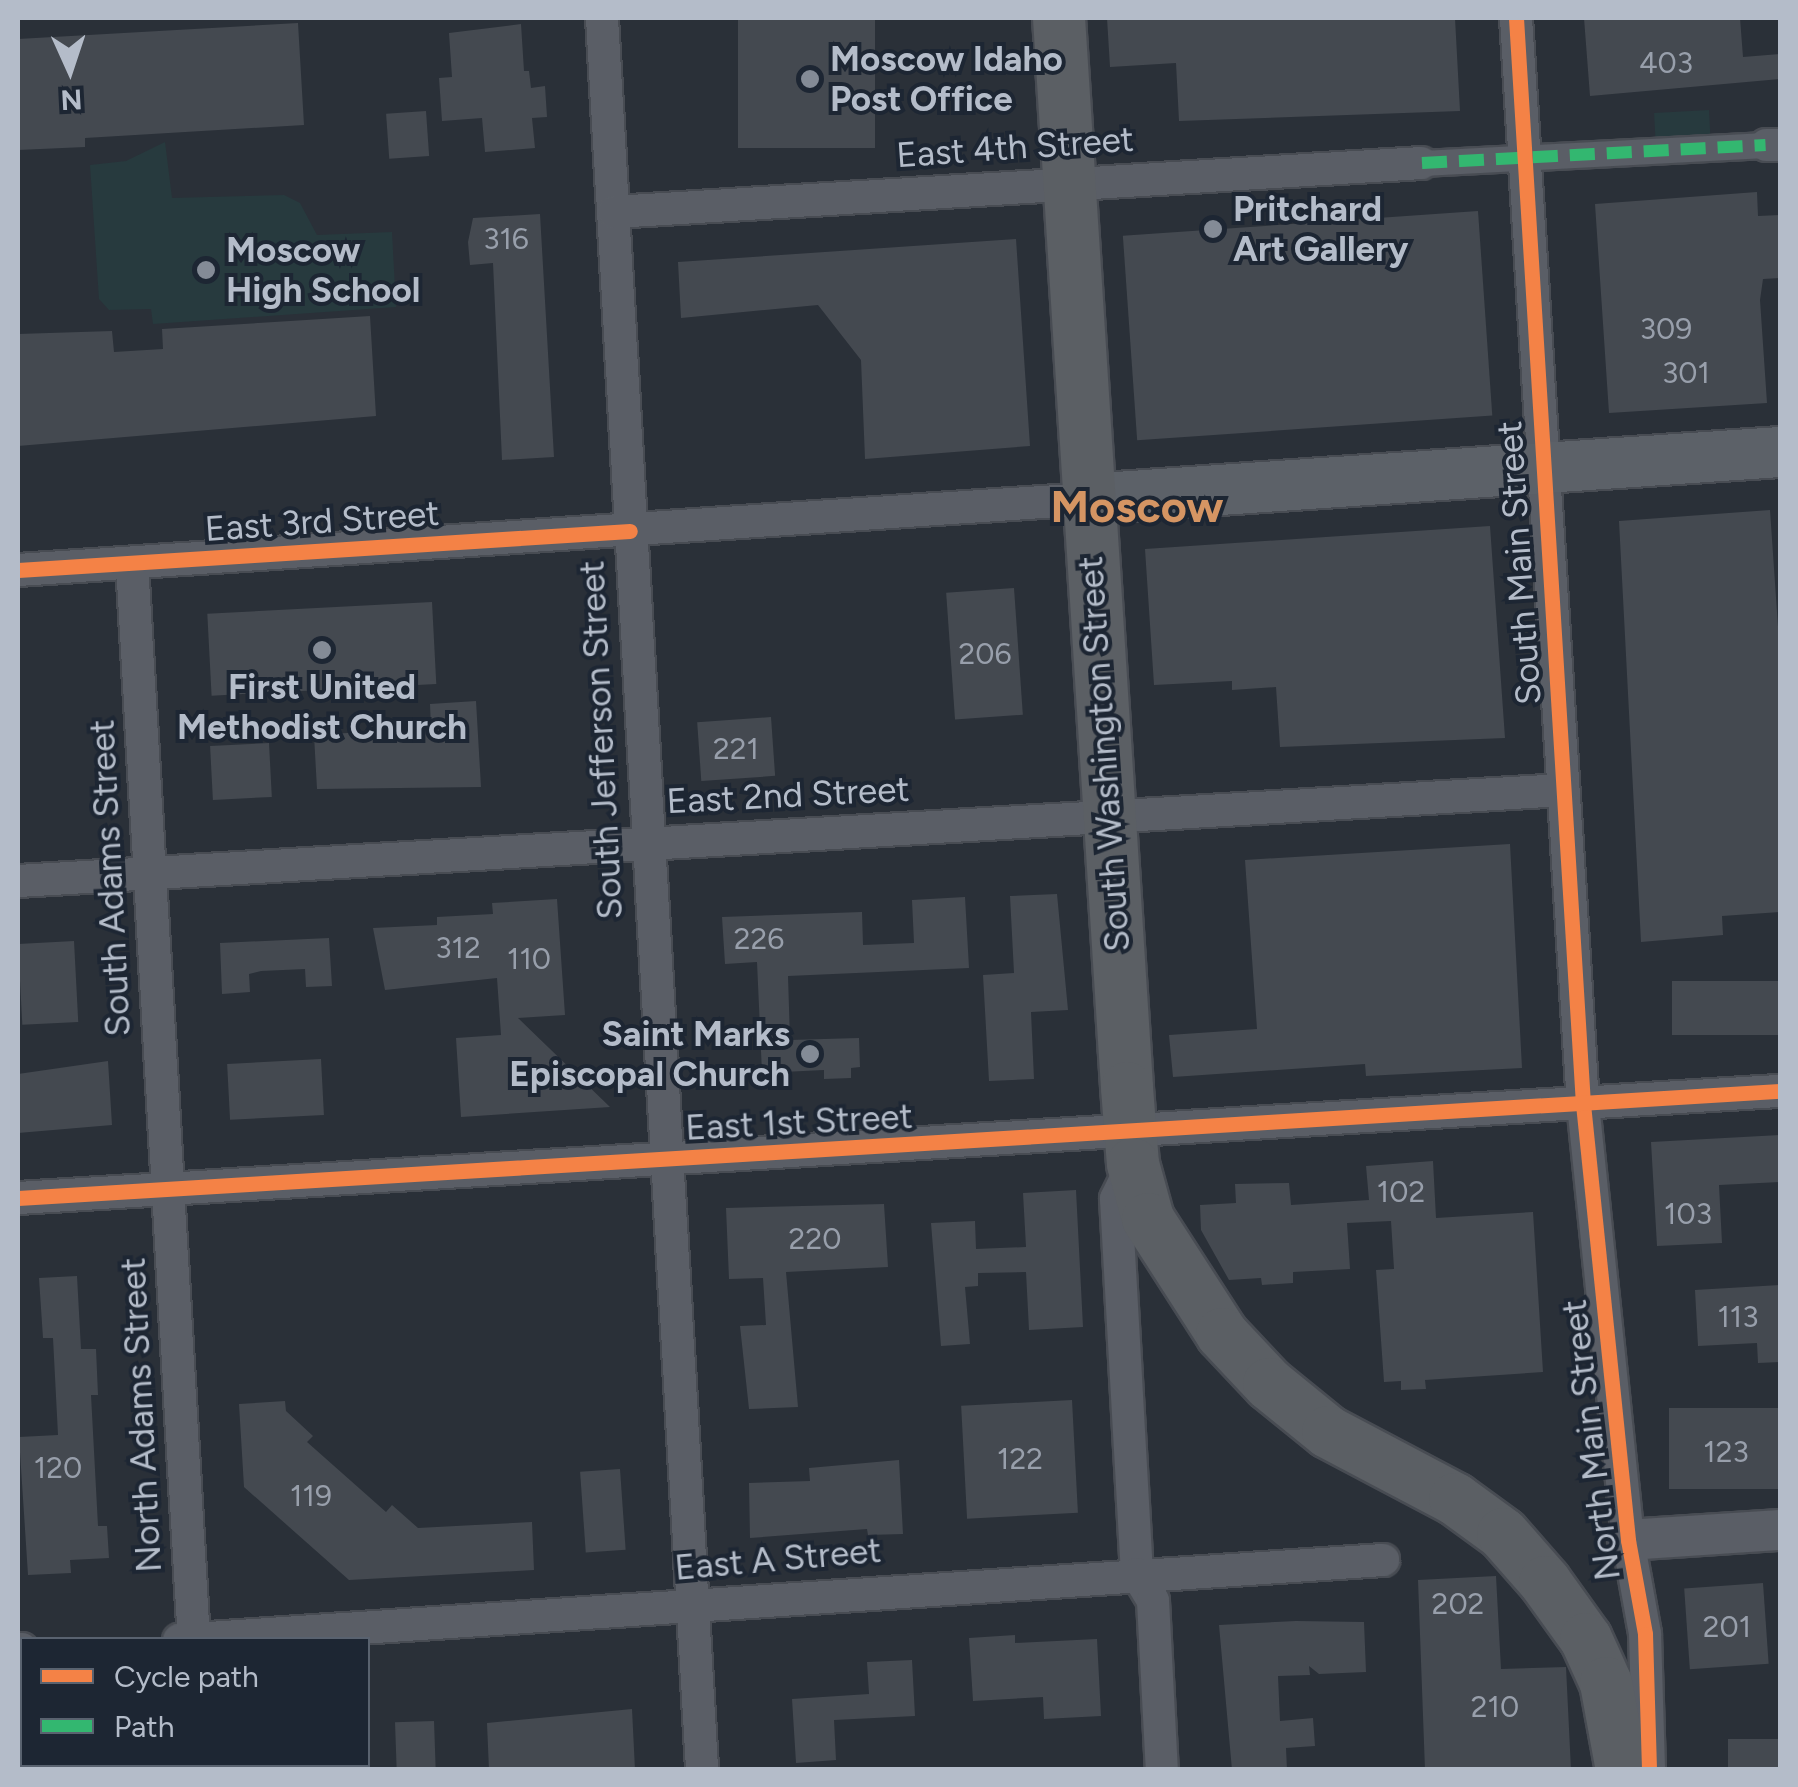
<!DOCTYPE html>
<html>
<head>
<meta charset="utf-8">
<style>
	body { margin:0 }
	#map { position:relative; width:1798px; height:1787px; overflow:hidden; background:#2a3038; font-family:Figtree,sans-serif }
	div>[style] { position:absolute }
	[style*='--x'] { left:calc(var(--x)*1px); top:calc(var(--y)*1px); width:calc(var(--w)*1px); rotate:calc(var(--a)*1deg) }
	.green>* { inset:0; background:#273a3e; transform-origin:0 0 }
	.building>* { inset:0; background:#444950; transform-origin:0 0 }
	.roads { filter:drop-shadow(2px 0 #484c53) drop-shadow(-2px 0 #484c53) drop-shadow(0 2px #484c53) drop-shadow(0 -2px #484c53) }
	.pedestrian>* { height:25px; margin:-12.5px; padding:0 12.5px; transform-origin:12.5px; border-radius:12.5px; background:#5a5e66 }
	.minor>* { height:32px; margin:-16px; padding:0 16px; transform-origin:16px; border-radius:16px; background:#5a5e66 }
	.tertiary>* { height:40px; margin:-20px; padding:0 20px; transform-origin:20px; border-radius:20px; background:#5a5e66 }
	.primary>* { height:50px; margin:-25px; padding:0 25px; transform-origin:25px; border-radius:25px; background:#5c6168 }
	.trunk>* { height:52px; margin:-26px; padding:0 26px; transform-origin:26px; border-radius:26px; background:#5b5f64 }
	.quiet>* { height:12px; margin-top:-6px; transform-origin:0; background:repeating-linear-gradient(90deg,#33b770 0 25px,transparent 0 37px) }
	.cycleway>* { height:15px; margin:-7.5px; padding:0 7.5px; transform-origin:7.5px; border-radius:7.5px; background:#f48246 }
	.dots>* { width:28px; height:28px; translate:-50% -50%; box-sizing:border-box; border:5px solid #1d2633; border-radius:50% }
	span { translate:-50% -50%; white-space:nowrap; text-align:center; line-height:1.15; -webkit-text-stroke:8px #1d2633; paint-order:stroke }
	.number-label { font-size:30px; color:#989fab }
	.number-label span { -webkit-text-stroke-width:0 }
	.poi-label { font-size:35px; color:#b4bcc9; font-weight:700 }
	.left { translate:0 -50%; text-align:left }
	.right { translate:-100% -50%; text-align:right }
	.street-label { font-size:35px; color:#b4bcc9 }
	.district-label { font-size:45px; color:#d59563; font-weight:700 }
	.frame { position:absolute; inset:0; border:20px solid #b4bcc9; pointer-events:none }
	.legend { position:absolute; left:20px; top:1637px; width:350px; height:130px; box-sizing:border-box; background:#1d2633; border:2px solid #59626f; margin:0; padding:12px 18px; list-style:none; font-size:30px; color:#b4bcc9 }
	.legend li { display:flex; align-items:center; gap:20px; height:50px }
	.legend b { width:50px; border:2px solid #59626f }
	.north { position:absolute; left:20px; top:20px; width:100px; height:100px; -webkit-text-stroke:8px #1d2633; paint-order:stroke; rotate:177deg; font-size:28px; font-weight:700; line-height:40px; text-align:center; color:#b4bcc9 }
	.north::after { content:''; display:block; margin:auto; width:35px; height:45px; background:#b4bcc9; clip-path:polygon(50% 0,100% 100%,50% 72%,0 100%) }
</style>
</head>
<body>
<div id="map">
	<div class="green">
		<i style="left:1709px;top:110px;width:39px;height:55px;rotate:87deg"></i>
		<i style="clip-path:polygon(165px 142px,172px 198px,284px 195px,300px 203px,317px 235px,392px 232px,396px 307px,153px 324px,151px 309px,109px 310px,99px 299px,90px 165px,126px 161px)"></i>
	</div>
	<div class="building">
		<i style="left:738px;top:18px;width:137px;height:130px"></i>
		<i style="clip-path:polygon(1107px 18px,1455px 18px,1460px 111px,1179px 121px,1176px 63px,1110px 67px)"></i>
		<i style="clip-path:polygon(1584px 18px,1740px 18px,1743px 57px,1780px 54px,1780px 79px,1590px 96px)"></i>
		<i style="clip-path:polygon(298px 23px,304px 125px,85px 138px,85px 147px,18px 150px,18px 39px)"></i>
		<i style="clip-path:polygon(521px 24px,524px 71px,529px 71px,531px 88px,545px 86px,547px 117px,532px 118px,535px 148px,485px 152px,482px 118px,442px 121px,439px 78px,452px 77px,449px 33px)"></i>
		<i style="left:426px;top:111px;width:45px;height:40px;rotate:86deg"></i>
		<i style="clip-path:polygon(1757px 192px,1758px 216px,1780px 215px,1780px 278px,1763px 279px,1760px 300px,1767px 403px,1609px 413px,1595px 204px)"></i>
		<i style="left:1478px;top:211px;width:205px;height:356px;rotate:86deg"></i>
		<i style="clip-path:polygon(540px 214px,554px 457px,502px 460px,493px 263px,470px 265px,468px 242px,473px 218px)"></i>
		<i style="clip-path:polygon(1016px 239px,1030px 446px,865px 459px,861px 360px,818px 305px,681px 318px,678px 262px)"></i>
		<i style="clip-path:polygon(370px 316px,376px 416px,18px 446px,18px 334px,112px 331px,114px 352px,163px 349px,162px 329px)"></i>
		<i style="clip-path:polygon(1770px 510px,1780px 656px,1780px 912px,1722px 916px,1723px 935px,1641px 942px,1619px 521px)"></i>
		<i style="clip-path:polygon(1490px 526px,1505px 738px,1280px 747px,1276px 687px,1232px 690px,1232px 681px,1154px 685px,1145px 549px)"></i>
		<i style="left:1014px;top:588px;width:127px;height:68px;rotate:86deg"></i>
		<i style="left:432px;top:602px;width:82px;height:225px;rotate:87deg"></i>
		<i style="clip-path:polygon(476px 701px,481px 787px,317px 789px,314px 735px,431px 728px,430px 704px)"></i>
		<i style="left:771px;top:717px;width:59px;height:74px;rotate:86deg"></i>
		<i style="left:269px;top:743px;width:54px;height:59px;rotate:87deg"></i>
		<i style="clip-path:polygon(1510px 844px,1522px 1068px,1366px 1076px,1365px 1064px,1173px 1077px,1169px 1035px,1257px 1029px,1245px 860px)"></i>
		<i style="clip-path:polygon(1057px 894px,1068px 1010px,1031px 1012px,1034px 1079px,989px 1081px,983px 975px,1014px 973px,1010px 896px)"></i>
		<i style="clip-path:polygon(965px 897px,969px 968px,788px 976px,790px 1040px,859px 1038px,860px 1067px,851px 1068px,851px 1078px,824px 1079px,824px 1070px,762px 1073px,757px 962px,725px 964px,722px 917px,862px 912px,863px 945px,914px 943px,912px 900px)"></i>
		<i style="clip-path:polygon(557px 899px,565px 1015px,518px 1018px,610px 1107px,461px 1117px,456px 1038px,501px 1035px,497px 978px,385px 990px,373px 928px,437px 925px,437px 917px,493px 914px,492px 903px)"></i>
		<i style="clip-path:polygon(329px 938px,332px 986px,306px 987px,305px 969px,261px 971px,249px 974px,250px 992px,222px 994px,220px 943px)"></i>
		<i style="left:74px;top:941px;width:81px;height:56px;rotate:87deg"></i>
		<i style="left:1780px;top:981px;width:54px;height:108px;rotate:90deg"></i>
		<i style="left:321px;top:1059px;width:56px;height:94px;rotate:87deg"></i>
		<i style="clip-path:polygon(108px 1061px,112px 1125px,18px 1133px,18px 1074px)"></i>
		<i style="clip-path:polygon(1780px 1135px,1780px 1182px,1719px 1185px,1722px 1243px,1657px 1246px,1651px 1142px)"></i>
		<i style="clip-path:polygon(1433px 1161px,1436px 1218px,1533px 1212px,1543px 1372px,1425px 1380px,1426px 1389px,1401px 1390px,1401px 1381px,1384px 1382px,1376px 1270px,1394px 1269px,1391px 1221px,1347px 1223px,1350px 1269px,1293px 1272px,1293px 1283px,1262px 1285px,1261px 1278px,1229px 1280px,1201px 1230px,1200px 1205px,1236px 1203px,1235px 1184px,1289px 1183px,1291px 1205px,1369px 1200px,1366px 1166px)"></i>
		<i style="clip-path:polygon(1076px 1190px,1083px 1327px,1029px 1330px,1026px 1272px,978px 1273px,978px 1286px,965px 1287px,970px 1344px,941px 1346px,931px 1223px,975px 1221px,976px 1249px,1026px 1247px,1023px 1193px)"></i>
		<i style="clip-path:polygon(884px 1204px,888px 1267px,786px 1272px,798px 1407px,749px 1409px,740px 1326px,766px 1325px,763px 1278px,729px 1279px,726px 1208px)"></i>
		<i style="clip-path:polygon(77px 1276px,81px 1349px,96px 1349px,98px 1395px,91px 1395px,98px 1526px,107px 1526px,109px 1558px,70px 1560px,71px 1573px,28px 1575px,19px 1437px,58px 1435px,53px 1338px,43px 1338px,39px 1278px)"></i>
		<i style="clip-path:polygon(1780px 1285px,1780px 1362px,1758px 1363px,1757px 1343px,1698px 1346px,1695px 1290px)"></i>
		<i style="left:1072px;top:1400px;width:113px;height:111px;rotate:87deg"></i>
		<i style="clip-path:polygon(285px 1401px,286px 1411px,313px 1436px,307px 1442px,386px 1512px,392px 1505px,418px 1528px,532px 1522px,534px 1570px,349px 1580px,244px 1487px,239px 1404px)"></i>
		<i style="left:1780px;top:1408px;width:81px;height:111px;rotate:90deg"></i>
		<i style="clip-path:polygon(899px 1460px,903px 1534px,868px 1535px,867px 1529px,750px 1538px,749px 1483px,810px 1481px,809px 1468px)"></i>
		<i style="left:620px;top:1469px;width:81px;height:40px;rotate:86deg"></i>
		<i style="clip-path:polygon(1496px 1576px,1501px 1669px,1566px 1667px,1571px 1770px,1425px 1770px,1418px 1580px)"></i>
		<i style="left:1763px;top:1583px;width:81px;height:79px;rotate:86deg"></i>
		<i style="clip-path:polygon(1296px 1621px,1364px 1622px,1366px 1672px,1319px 1674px,1309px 1666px,1310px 1675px,1278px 1676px,1280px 1721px,1313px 1718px,1315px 1746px,1286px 1748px,1287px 1770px,1232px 1770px,1219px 1625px)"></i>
		<i style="clip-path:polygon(1015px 1635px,1015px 1643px,1097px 1639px,1101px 1716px,1044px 1719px,1043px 1697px,973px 1701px,969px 1638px)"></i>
		<i style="clip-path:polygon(912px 1660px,915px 1716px,834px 1720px,836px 1760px,796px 1763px,792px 1699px,869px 1694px,867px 1662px)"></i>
		<i style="clip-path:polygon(632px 1709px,635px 1770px,489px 1770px,487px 1723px)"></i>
		<i style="left:434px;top:1721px;width:49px;height:39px;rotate:88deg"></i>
		<i style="left:1780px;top:1739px;width:31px;height:52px;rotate:90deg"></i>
	</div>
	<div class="roads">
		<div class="pedestrian">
			<i style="--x:1422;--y:163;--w:344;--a:-3"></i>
		</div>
		<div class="minor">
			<i style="--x:602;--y:18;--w:1755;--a:86.73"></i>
			<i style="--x:1516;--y:18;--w:1088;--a:86.47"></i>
			<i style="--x:1583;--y:1104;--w:438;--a:84.1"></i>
			<i style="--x:1628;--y:1540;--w:96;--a:79.7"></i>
			<i style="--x:1645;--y:1634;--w:136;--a:88.3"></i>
			<i style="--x:1766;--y:145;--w:14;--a:0"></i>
			<i style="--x:614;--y:212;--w:809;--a:-3.47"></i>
			<i style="--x:132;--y:563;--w:1079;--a:86.71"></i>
			<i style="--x:18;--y:570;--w:1071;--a:-3.8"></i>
			<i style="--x:18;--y:881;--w:1548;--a:-3.37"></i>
			<i style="--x:1133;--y:1164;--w:39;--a:116"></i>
			<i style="--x:1116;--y:1199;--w:376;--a:86.8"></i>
			<i style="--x:1137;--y:1574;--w:31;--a:59"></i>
			<i style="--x:1153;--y:1601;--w:169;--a:87"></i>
			<i style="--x:18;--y:1198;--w:1765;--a:-3.48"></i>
			<i style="--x:179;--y:1640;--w:1207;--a:-3.8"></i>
			<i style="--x:18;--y:1649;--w:4;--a:0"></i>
			<i style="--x:203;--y:1764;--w:6;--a:90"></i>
		</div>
		<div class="tertiary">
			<i style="--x:1628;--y:1540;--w:152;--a:-3.8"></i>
		</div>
		<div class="primary">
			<i style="--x:1087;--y:499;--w:695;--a:-3.88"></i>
		</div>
		<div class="trunk">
			<i style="--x:1059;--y:18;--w:1072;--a:86.36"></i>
			<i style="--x:1127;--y:1088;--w:76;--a:85.5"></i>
			<i style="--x:1133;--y:1164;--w:57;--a:74.7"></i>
			<i style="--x:1148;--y:1219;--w:137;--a:57.2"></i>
			<i style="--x:1222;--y:1334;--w:69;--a:46.8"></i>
			<i style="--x:1269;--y:1384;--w:76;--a:39.1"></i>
			<i style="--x:1328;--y:1432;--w:144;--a:27.8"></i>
			<i style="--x:1455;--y:1499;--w:59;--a:36.1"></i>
			<i style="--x:1503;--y:1534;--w:64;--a:48.8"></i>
			<i style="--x:1545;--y:1582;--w:70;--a:54.3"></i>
			<i style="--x:1586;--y:1639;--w:48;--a:65.6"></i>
			<i style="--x:1606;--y:1683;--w:88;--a:79.6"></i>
		</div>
	</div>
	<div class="quiet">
		<i style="--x:1422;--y:163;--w:344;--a:-3"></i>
	</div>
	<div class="cycleway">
		<i style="--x:1516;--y:18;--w:1088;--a:86.47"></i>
		<i style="--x:1583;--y:1104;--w:438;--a:84.1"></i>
		<i style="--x:1628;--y:1540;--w:96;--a:79.7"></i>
		<i style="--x:1645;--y:1634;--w:136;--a:88.3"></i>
		<i style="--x:18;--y:570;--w:613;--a:-3.65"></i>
		<i style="--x:18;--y:1198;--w:1765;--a:-3.48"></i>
	</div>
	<div class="dots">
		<i style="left:810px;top:79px;background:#848b96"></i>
		<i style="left:1213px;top:229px;background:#848b96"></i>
		<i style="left:206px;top:270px;background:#848b96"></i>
		<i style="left:322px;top:650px;background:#848b96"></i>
		<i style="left:810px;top:1054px;background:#848b96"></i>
	</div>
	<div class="number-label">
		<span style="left:1666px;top:63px">403</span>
		<span style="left:506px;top:239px">316</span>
		<span style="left:1666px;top:329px">309</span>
		<span style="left:1686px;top:373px">301</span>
		<span style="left:985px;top:654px">206</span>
		<span style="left:736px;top:749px">221</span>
		<span style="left:759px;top:939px">226</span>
		<span style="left:458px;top:948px">312</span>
		<span style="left:529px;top:959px">110</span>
		<span style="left:1401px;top:1192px">102</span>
		<span style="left:1688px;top:1214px">103</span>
		<span style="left:815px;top:1239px">220</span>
		<span style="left:1738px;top:1317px">113</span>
		<span style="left:1726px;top:1452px">123</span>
		<span style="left:1020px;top:1459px">122</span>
		<span style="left:58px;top:1468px">120</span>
		<span style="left:311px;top:1496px">119</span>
		<span style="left:1458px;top:1604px">202</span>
		<span style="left:1727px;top:1627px">201</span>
		<span style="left:1495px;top:1707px">210</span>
	</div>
	<div class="poi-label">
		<span class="left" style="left:830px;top:79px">Moscow Idaho<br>Post Office</span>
		<span class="left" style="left:1233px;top:229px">Pritchard<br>Art Gallery</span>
		<span class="left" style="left:226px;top:270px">Moscow<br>High School</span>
		<span style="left:322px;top:707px">First United<br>Methodist Church</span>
		<span class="right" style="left:790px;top:1054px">Saint Marks<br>Episcopal Church</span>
	</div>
	<div class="street-label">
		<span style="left:1015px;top:147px;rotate:-4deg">East 4th Street</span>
		<span style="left:322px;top:521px;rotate:-4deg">East 3rd Street</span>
		<span style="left:1519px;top:563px;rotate:-94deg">South Main Street</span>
		<span style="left:601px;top:740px;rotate:-93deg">South Jefferson Street</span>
		<span style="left:1104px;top:754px;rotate:-94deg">South Washington Street</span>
		<span style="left:788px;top:795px;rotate:-3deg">East 2nd Street</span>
		<span style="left:110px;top:878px;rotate:-93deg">South Adams Street</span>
		<span style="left:799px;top:1122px;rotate:-3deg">East 1st Street</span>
		<span style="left:141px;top:1415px;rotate:-93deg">North Adams Street</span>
		<span style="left:1591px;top:1440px;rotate:-97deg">North Main Street</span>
		<span style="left:778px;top:1559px;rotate:-5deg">East A Street</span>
	</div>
	<div class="district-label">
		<span style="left:1137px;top:507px">Moscow</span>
	</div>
	<div class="frame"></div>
	<ul class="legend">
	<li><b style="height:12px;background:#f48246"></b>Cycle path</li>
	<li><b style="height:12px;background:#33b770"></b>Path</li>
	</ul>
	<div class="north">N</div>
</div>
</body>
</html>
